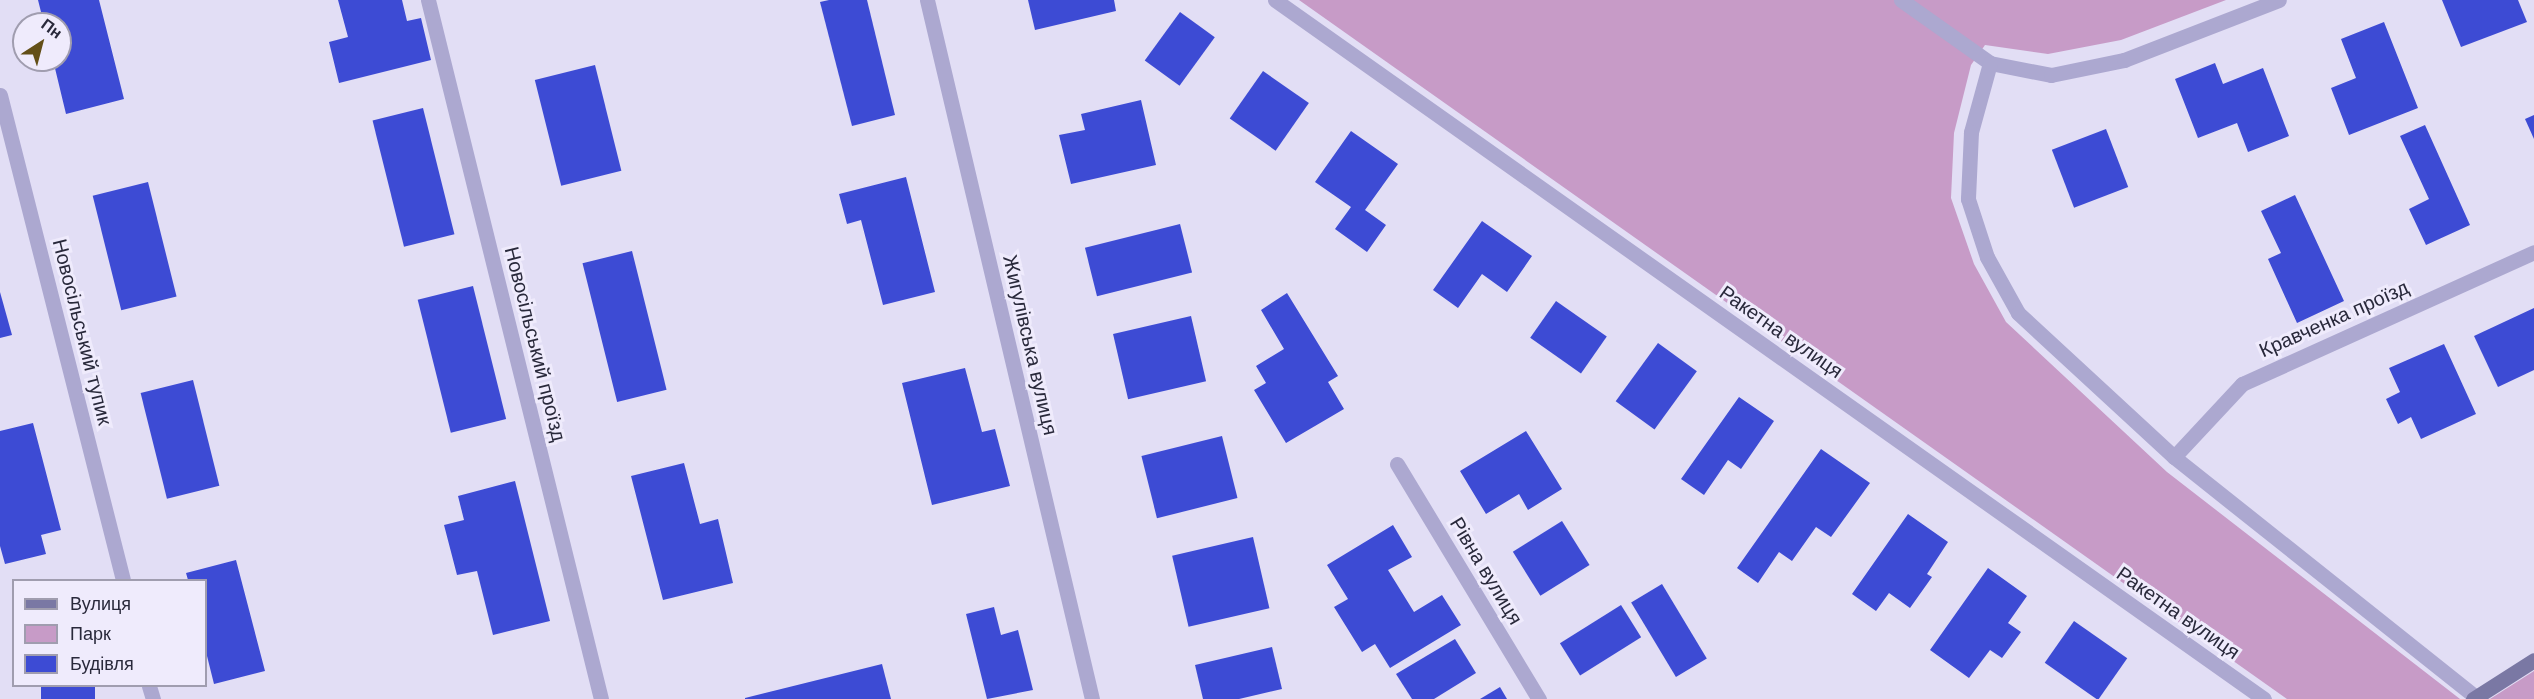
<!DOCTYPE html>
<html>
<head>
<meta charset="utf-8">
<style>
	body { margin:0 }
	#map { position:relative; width:2534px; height:699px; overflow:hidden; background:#e2def5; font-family:Arial,sans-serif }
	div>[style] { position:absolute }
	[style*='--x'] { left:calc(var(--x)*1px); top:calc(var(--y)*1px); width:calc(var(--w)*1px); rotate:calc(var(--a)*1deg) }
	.green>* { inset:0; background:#c79bc7 }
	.building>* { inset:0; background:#3d4bd4; transform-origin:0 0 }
	.lane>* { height:15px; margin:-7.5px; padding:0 7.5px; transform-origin:7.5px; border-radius:7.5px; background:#aca8d0 }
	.street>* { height:15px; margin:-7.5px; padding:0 7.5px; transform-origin:7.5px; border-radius:7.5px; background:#aca8d0 }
	.secondary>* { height:15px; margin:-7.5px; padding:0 7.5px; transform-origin:7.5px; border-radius:7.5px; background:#7a78a4 }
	span { translate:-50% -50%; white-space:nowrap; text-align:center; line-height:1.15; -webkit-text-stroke:6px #efebfc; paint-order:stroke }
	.street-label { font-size:20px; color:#29293b }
	.legend { position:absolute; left:12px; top:579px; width:195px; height:108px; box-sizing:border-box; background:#efebfc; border:2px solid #a09daf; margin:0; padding:8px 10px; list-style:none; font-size:18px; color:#29293b }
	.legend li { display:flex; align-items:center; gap:12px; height:30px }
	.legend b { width:30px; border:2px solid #a09daf }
	.north { position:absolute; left:12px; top:12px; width:60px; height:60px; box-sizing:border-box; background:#efebfc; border:2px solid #a09daf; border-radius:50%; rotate:36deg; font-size:16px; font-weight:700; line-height:24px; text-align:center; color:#29293b }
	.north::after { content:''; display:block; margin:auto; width:21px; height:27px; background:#634f18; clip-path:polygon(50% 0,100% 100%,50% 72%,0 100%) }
</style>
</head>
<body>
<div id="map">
	<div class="green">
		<i style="clip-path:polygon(1299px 0,2226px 0,2121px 40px,2048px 54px,1985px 45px,1971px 65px,1954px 133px,1951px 198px,1974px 264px,2006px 322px,2167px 472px,2460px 699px,2287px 699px)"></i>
		<i style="clip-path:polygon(2534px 671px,2534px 699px,2490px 699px)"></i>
	</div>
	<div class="building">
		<i style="clip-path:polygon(38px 0,99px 0,124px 99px,66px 114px,53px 60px,60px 60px,60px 24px,44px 24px)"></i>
		<i style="clip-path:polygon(338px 0,402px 0,407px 21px,421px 18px,431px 60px,339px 83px,329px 42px,348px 37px)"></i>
		<i style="clip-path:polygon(829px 0,867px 0,895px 115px,852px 126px,820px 2px)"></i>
		<i style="clip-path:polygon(1028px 0,1114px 0,1116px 11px,1035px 30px)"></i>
		<i style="clip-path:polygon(2442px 0,2518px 0,2527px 22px,2461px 47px)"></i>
		<i style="left:1180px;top:12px;width:43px;height:60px;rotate:36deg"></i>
		<i style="clip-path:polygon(2384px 22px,2418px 108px,2349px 135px,2331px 88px,2356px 78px,2341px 39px)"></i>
		<i style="clip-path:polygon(2215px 63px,2223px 84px,2263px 68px,2289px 136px,2248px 152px,2237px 123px,2198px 138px,2175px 79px)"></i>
		<i style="left:595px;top:65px;width:109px;height:62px;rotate:76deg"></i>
		<i style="left:1263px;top:71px;width:56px;height:58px;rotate:35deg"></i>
		<i style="clip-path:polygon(1141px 100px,1156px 165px,1071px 184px,1059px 135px,1085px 130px,1081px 114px)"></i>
		<i style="left:423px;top:108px;width:130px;height:52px;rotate:76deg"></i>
		<i style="clip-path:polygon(2534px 115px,2534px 139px,2525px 119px)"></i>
		<i style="clip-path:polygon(2425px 125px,2470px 225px,2426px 245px,2409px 209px,2429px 199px,2400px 136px)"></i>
		<i style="left:2106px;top:129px;width:62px;height:58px;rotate:69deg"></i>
		<i style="clip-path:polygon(1351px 131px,1398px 164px,1365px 210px,1386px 225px,1367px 252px,1335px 229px,1351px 207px,1315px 182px)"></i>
		<i style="clip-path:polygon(906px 177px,935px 292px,883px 305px,861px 220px,847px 224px,839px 194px)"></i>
		<i style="left:148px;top:182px;width:118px;height:57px;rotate:76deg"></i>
		<i style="clip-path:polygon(2295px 195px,2344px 301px,2297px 323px,2268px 259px,2281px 253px,2261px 211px)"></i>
		<i style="clip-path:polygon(1482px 221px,1532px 256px,1507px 292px,1482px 274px,1458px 308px,1433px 290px)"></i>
		<i style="left:1180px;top:224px;width:50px;height:98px;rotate:76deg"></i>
		<i style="left:632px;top:251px;width:143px;height:51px;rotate:76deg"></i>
		<i style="left:473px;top:286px;width:137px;height:57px;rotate:76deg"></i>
		<i style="clip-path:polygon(0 292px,12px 335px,0 338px)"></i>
		<i style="clip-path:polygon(1287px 293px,1338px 376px,1328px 382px,1344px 409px,1286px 443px,1254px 390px,1266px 383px,1256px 366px,1284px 349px,1261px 310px)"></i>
		<i style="left:1556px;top:301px;width:62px;height:45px;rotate:35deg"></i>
		<i style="clip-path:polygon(2534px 308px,2534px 370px,2498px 387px,2474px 336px)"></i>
		<i style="left:1191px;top:316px;width:67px;height:80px;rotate:77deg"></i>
		<i style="left:1658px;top:343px;width:48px;height:72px;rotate:36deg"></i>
		<i style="clip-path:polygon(2444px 344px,2476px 414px,2421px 439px,2411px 417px,2398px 424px,2386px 399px,2400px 392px,2389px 368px)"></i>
		<i style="clip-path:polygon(965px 368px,982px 432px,995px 429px,1010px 486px,932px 505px,902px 383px)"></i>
		<i style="left:193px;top:380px;width:109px;height:54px;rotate:76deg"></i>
		<i style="clip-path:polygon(1739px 397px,1774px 421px,1741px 469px,1728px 460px,1704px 495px,1681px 479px)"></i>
		<i style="clip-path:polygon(33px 423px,61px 530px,41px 535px,46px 554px,5px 564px,0 546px,0 431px)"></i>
		<i style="clip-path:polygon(1526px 431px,1562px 489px,1528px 510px,1519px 494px,1486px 514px,1460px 471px)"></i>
		<i style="left:1222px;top:436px;width:64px;height:83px;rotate:76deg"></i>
		<i style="clip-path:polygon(1821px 449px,1870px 483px,1831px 537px,1816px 527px,1792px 561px,1779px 552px,1758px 583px,1737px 568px)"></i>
		<i style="clip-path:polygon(684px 463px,700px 524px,718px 519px,733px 583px,663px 600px,631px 476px)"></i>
		<i style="clip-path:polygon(515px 481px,550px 621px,493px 635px,477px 571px,457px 575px,444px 525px,464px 520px,458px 496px)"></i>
		<i style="clip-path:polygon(1908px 514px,1948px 542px,1927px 574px,1932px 577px,1910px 608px,1889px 593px,1876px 611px,1852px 594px)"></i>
		<i style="left:1562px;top:521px;width:52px;height:58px;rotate:58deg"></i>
		<i style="clip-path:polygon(1393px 525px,1412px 557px,1388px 570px,1414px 612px,1442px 595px,1461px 625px,1390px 668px,1375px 644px,1362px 652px,1334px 607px,1348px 599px,1327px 565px)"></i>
		<i style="left:1253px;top:537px;width:73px;height:83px;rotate:77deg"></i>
		<i style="clip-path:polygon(236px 560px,265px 671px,214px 684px,206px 652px,206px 580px,188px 580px,186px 573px)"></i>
		<i style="clip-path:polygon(1988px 568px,2027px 596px,2008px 623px,2021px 632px,2002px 658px,1990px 650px,1969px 678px,1930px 650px)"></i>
		<i style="left:1662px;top:584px;width:87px;height:36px;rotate:59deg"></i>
		<i style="left:1621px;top:605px;width:38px;height:72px;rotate:58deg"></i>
		<i style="clip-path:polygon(994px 607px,1001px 635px,1018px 630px,1033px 690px,987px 699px,966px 614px)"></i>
		<i style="left:2074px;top:621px;width:65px;height:51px;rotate:35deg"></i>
		<i style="clip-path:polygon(1455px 639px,1476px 673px,1434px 699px,1412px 699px,1396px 674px)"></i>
		<i style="clip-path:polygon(1272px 647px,1282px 689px,1239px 699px,1203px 699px,1195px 665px)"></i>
		<i style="clip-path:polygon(882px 664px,891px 699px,745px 699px,745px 698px)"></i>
		<i style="left:41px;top:686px;width:54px;height:13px"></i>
		<i style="clip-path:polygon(1500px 687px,1507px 699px,1480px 699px)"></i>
	</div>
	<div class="lane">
		<i style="--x:1397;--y:464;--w:275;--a:58.9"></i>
	</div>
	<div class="street">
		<i style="--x:428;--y:0;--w:720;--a:76.1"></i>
		<i style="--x:927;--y:0;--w:718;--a:76.72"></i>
		<i style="--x:1275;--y:0;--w:1211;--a:35.25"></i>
		<i style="--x:1901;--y:0;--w:109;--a:35.3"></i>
		<i style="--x:1990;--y:63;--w:62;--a:11.1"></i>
		<i style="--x:2051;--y:75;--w:75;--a:-11.6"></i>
		<i style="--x:2124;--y:60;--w:166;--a:-21.2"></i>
		<i style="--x:1990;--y:63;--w:72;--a:105.4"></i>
		<i style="--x:1971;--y:132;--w:67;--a:92.6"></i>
		<i style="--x:1968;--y:199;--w:61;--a:71.9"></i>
		<i style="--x:1987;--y:257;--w:64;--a:61"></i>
		<i style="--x:2018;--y:313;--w:212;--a:42.7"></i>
		<i style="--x:2174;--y:457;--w:386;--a:38.5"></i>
		<i style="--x:0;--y:95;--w:500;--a:75.77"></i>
		<i style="--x:2174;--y:457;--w:100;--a:-47"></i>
		<i style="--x:2242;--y:384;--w:320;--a:-24.3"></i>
		<i style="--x:149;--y:686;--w:14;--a:73"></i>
	</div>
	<div class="secondary">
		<i style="--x:2473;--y:699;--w:72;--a:-32.6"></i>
	</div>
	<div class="street-label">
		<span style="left:2334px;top:319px;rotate:-24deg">Кравченка проїзд</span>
		<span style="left:82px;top:332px;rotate:76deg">Новосільський тупик</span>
		<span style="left:1781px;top:332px;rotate:35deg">Ракетна вулиця</span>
		<span style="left:535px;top:344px;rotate:76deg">Новосільський проїзд</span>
		<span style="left:1030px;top:345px;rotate:77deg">Жигулівська вулиця</span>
		<span style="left:1486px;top:571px;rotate:59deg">Рівна вулиця</span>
		<span style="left:2178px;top:613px;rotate:35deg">Ракетна вулиця</span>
	</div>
	<ul class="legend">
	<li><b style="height:8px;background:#7a78a4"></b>Вулиця</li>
	<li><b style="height:16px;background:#c79bc7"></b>Парк</li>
	<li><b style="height:16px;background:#3d4bd4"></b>Будівля</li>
	</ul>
	<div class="north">Пн</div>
</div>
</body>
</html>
